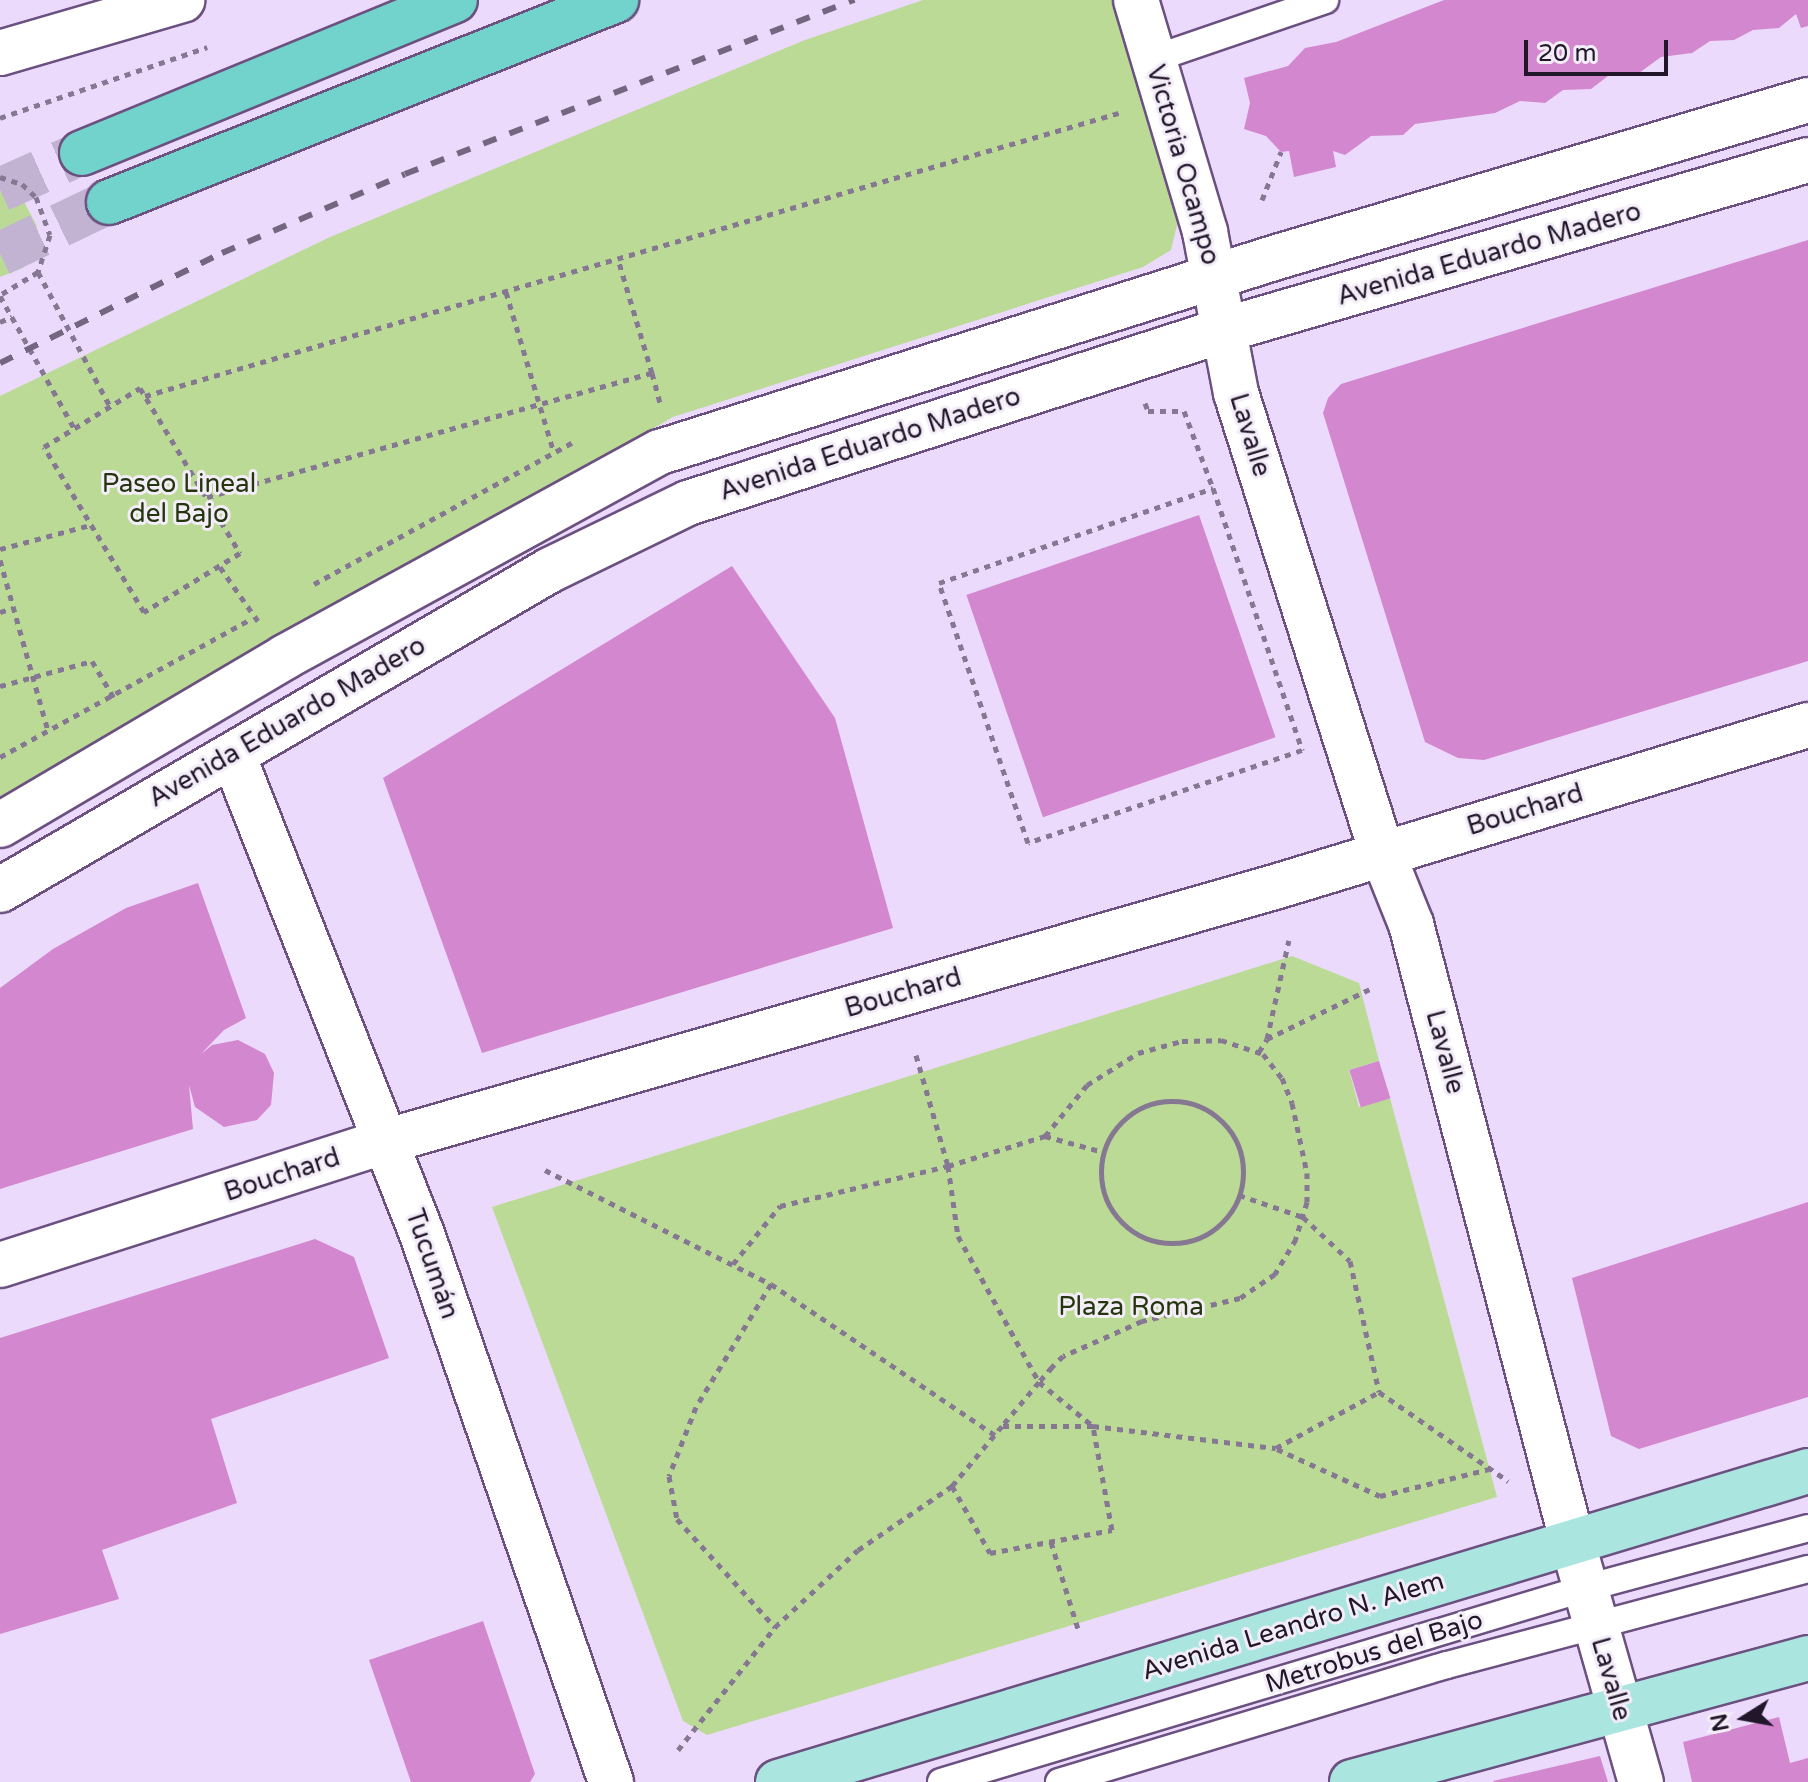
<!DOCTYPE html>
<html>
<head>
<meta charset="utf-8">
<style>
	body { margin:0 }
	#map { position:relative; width:1808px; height:1782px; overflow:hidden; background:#ecdafc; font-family:"Varela Round",sans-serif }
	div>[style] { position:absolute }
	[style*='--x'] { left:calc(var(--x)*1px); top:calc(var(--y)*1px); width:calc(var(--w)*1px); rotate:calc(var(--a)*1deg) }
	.green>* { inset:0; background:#bada96 }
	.building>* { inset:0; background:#d387cf; transform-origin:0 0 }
	.highway-tunnel>* { height:44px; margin-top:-22px; transform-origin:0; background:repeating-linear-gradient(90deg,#c3b3d2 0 44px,transparent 0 66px) }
	.path>* { height:5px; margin-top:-2.5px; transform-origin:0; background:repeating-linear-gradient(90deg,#867792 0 6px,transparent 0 12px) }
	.path>.ring { margin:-2.5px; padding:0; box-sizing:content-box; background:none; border:5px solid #867792; border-radius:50% }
	.roads { filter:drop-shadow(2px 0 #6b5080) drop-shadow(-2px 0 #6b5080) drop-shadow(0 2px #6b5080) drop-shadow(0 -2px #6b5080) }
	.lane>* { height:26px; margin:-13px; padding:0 13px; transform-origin:13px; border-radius:13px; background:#fff }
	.street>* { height:44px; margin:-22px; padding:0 22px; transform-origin:22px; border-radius:22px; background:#fff }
	.secondary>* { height:44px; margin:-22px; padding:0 22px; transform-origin:22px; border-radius:22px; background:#fff }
	.primary>* { height:44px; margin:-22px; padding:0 22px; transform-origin:22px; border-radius:22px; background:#aae5e0 }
	.highway>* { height:44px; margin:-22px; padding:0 22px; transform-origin:22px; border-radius:22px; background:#71d3cb }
	.rail>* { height:6px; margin-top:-3px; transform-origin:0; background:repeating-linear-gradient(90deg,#746680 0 14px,transparent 0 28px) }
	span { translate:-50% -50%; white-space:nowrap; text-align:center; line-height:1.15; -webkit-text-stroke:6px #f3edf8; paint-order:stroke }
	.street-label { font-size:26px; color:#21162a }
	.park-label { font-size:26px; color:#25350e }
	.north { position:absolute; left:1704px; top:1678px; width:80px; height:80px; -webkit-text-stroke:6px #f3edf8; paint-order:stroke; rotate:259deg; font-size:22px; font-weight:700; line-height:32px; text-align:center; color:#21162a }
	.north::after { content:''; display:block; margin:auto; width:28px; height:36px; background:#21162a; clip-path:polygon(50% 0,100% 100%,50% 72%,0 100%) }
	.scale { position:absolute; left:1524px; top:40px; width:144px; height:36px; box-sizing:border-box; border:4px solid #21162a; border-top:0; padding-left:10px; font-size:24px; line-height:28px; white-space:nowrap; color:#21162a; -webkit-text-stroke:6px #f3edf8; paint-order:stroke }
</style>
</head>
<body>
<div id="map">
	<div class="green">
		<i style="clip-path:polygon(923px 0,1117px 0,1178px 221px,1171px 250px,1143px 267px,673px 417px,0 804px,0 396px,330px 237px,805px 40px)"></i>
		<i style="clip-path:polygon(0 190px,23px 200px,37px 226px,32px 256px,23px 268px,0 277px)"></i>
		<i style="clip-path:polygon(1292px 956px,1359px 983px,1379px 1061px,1349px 1070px,1359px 1107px,1390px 1098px,1497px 1497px,707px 1735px,683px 1721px,492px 1207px)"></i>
	</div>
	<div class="building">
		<i style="clip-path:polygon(1444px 0,1808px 0,1808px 26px,1801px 28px,1796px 14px,1779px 28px,1753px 30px,1734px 40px,1710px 41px,1692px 53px,1661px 57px,1639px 73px,1608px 76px,1591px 89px,1563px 90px,1545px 103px,1520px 101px,1495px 113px,1415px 124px,1403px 135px,1371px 136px,1345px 155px,1333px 151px,1336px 167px,1294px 177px,1289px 151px,1281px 152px,1266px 136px,1244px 129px,1250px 103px,1244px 78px,1288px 66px,1305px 48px,1336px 42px)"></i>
		<i style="clip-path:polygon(1808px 240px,1808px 661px,1484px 760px,1458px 758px,1425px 742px,1323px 413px,1328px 398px,1341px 384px)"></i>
		<i style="left:1199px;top:515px;width:235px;height:246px;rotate:71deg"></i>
		<i style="clip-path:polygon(732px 566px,835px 718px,893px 928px,482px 1053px,383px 778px)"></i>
		<i style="clip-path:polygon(198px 883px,246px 1018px,224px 1030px,201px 1054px,212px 1045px,238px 1040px,265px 1054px,274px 1073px,271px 1105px,257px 1120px,224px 1127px,195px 1107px,189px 1085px,193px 1129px,0 1189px,0 988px,53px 949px,126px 908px)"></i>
		<i style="left:1379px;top:1061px;width:39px;height:31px;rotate:73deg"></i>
		<i style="clip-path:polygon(1808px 1202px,1808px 1397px,1639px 1449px,1611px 1436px,1572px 1278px)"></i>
		<i style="clip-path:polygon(315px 1239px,354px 1257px,389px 1358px,211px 1419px,237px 1503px,102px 1550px,119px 1599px,0 1634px,0 1338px)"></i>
		<i style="clip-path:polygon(483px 1621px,535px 1774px,530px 1782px,411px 1782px,369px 1660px)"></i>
		<i style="clip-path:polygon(1779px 1717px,1790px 1763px,1808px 1758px,1808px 1782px,1692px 1782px,1683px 1742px)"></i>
		<i style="clip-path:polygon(1600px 1756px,1608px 1782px,1494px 1782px,1493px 1781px)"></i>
	</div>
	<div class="highway-tunnel">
		<i style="--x:0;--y:190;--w:90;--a:-24.3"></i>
		<i style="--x:0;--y:254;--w:121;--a:-25.5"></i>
	</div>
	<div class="path">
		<i style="--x:0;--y:118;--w:219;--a:-18.9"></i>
		<i style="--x:0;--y:177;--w:23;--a:18"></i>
		<i style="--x:22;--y:184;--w:19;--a:43"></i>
		<i style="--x:36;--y:197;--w:40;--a:69.8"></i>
		<i style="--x:50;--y:235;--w:39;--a:108"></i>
		<i style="--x:38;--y:272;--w:44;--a:148.8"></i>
		<i style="--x:1262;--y:200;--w:52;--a:-68.4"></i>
		<i style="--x:38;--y:272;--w:152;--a:61.8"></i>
		<i style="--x:506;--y:292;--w:165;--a:73.4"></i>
		<i style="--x:0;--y:296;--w:151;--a:60.7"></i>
		<i style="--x:0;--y:322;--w:13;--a:-23"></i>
		<i style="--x:652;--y:373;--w:31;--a:75"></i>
		<i style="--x:140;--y:388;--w:193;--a:58.8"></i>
		<i style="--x:240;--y:553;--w:113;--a:148.4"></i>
		<i style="--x:144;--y:612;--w:193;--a:-121.2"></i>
		<i style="--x:44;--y:447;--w:113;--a:-31.6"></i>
		<i style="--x:145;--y:396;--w:1017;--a:-16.21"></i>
		<i style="--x:1145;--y:403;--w:9;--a:69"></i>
		<i style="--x:1148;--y:411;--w:36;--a:0"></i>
		<i style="--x:1184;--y:411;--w:82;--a:69.4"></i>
		<i style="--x:1213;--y:488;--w:277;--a:71.2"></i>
		<i style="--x:1302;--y:750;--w:289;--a:161.3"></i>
		<i style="--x:1028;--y:843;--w:275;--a:-108.9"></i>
		<i style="--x:939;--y:583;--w:290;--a:-19.1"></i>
		<i style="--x:207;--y:497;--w:462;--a:-15.6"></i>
		<i style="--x:652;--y:373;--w:119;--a:-106.6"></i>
		<i style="--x:0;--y:549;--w:93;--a:-14.9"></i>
		<i style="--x:0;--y:560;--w:178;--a:74.3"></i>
		<i style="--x:220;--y:567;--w:66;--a:54.9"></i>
		<i style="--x:314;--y:584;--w:294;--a:-28.7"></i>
		<i style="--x:0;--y:612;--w:14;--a:-17"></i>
		<i style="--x:0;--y:686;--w:95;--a:-15.2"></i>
		<i style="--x:92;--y:661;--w:43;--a:59.3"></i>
		<i style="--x:0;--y:757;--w:284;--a:-28.8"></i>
		<i style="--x:1267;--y:1039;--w:119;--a:-25.9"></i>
		<i style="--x:1259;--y:1052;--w:15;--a:-58"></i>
		<i style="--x:1267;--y:1039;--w:101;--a:-77.5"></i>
		<i style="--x:916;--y:1055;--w:116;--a:73.9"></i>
		<i style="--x:948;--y:1166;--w:71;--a:81.9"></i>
		<i style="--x:958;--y:1236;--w:167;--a:61"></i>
		<i style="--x:1039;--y:1382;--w:70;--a:39.2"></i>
		<i style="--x:1093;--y:1426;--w:184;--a:6.9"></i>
		<i style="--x:1276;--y:1448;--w:117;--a:-28.5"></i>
		<i class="ring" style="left:1101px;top:1101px;width:137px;height:137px"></i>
		<i style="--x:1045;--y:1136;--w:60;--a:15.4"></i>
		<i style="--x:545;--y:1170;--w:253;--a:26.8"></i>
		<i style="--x:771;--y:1284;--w:270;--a:34"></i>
		<i style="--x:1239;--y:1195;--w:68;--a:19"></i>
		<i style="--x:1303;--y:1217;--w:64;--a:43.1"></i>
		<i style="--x:1350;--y:1261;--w:134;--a:77.5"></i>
		<i style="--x:1379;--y:1392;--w:157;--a:34.6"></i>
		<i style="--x:733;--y:1264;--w:75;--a:-51"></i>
		<i style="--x:780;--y:1206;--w:173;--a:-13.4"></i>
		<i style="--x:948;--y:1166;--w:102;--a:-17.2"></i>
		<i style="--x:1045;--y:1136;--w:66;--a:-50.5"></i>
		<i style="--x:1087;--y:1085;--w:60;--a:-32.1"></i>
		<i style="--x:1138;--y:1053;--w:46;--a:-15.3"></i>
		<i style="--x:1182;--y:1041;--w:39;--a:-1"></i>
		<i style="--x:1221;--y:1040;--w:44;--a:18.4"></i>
		<i style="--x:1263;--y:1054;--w:31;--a:52"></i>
		<i style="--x:1282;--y:1078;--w:27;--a:68"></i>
		<i style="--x:1292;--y:1103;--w:72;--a:77.9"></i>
		<i style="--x:1307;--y:1173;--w:29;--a:90"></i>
		<i style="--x:1307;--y:1202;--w:39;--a:107"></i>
		<i style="--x:1296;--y:1239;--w:41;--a:121"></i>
		<i style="--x:1275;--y:1274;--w:42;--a:145.6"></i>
		<i style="--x:1240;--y:1298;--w:101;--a:166.8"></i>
		<i style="--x:1142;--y:1321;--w:86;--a:156.1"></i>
		<i style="--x:1063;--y:1356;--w:16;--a:135"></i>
		<i style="--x:1052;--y:1367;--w:20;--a:131"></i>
		<i style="--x:1039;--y:1382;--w:57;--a:130.1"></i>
		<i style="--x:1002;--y:1426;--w:78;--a:129.8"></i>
		<i style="--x:952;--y:1486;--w:77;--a:60.4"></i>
		<i style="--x:990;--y:1553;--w:124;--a:-10.7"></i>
		<i style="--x:1112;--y:1530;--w:106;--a:-100.4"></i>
		<i style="--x:1093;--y:1426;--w:91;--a:180"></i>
		<i style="--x:771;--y:1284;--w:144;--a:121.4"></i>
		<i style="--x:696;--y:1407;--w:74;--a:111.4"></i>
		<i style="--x:669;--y:1476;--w:44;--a:79.5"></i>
		<i style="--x:677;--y:1519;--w:146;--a:47.8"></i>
		<i style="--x:1277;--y:1449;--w:113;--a:24.5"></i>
		<i style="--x:1380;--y:1496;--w:112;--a:-13.9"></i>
		<i style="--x:1051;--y:1542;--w:94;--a:72.7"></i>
		<i style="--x:678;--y:1750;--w:157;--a:-51.7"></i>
		<i style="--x:775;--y:1627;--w:113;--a:-42.9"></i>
		<i style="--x:858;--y:1550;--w:114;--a:-34.2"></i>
	</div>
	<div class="roads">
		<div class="lane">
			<i style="--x:1153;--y:59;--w:182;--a:-18.9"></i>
			<i style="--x:941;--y:1782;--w:674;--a:-16.74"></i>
			<i style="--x:1586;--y:1588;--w:230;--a:-15.1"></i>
			<i style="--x:1059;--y:1782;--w:405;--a:-16.8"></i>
			<i style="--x:1447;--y:1665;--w:374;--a:-14.9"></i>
		</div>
		<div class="street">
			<i style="--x:1136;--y:0;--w:242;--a:73.4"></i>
			<i style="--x:1205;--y:232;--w:164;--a:79.1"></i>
			<i style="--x:1236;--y:393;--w:482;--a:72.4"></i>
			<i style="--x:1382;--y:852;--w:78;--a:68.1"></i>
			<i style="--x:1411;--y:924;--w:641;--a:75.36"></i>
			<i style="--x:1573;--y:1544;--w:248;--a:74.1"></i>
			<i style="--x:233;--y:755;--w:515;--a:68.47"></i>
			<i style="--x:422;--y:1234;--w:580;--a:70.97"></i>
			<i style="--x:0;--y:1265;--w:406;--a:-17.8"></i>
			<i style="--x:387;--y:1141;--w:927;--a:-15.97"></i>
			<i style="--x:1278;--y:886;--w:554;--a:-16.9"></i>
		</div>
		<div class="secondary">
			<i style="--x:0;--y:53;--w:190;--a:-16.2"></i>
			<i style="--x:0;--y:825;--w:331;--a:-30.5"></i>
			<i style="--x:285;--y:657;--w:427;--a:-28.7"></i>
			<i style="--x:660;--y:452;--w:647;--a:-17.54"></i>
			<i style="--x:1277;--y:257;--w:554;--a:-16.47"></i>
			<i style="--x:0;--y:890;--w:636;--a:-30.19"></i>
			<i style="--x:550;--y:570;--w:153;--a:-25.9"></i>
			<i style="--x:688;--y:503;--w:563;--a:-17.89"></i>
			<i style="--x:1224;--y:330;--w:608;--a:-16.23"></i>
		</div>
		<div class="primary">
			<i style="--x:778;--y:1782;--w:1076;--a:-16.8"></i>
			<i style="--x:1352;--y:1782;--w:473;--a:-15.2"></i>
		</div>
		<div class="highway">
			<i style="--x:82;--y:153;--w:403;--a:-22.3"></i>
			<i style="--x:109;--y:202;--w:546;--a:-21.72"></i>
		</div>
	</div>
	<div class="rail">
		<i style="--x:0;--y:363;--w:248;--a:-26.4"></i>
		<i style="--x:222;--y:253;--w:199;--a:-23.3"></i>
		<i style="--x:405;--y:174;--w:482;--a:-21.2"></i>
	</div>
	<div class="street-label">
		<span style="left:1183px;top:165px;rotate:74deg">Victoria Ocampo</span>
		<span style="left:1489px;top:254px;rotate:-16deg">Avenida Eduardo Madero</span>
		<span style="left:1250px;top:435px;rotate:73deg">Lavalle</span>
		<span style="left:870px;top:444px;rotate:-18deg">Avenida Eduardo Madero</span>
		<span style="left:287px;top:722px;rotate:-30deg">Avenida Eduardo Madero</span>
		<span style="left:1525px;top:810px;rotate:-17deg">Bouchard</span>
		<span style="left:903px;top:993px;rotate:-16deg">Bouchard</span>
		<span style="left:1445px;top:1052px;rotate:75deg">Lavalle</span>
		<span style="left:282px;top:1175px;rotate:-18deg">Bouchard</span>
		<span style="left:432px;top:1264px;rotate:71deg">Tucumán</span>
		<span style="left:1293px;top:1626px;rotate:-17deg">Avenida Leandro N. Alem</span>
		<span style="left:1374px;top:1652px;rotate:-17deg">Metrobus del Bajo</span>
		<span style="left:1611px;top:1679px;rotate:74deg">Lavalle</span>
	</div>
	<div class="park-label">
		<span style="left:179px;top:499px">Paseo Lineal<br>del Bajo</span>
		<span style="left:1131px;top:1307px">Plaza Roma</span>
	</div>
	<div class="north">N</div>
	<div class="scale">20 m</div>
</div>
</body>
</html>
